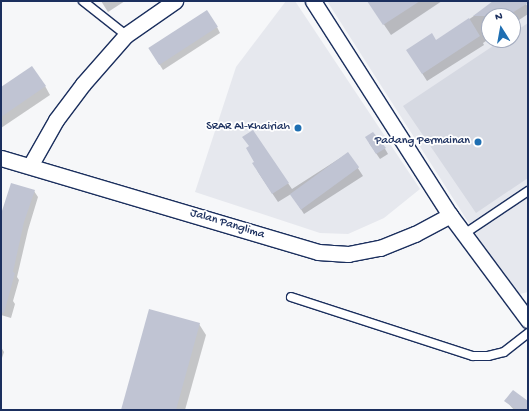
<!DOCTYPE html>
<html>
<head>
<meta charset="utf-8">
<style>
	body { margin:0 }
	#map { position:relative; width:529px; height:411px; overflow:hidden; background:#f6f7f9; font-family:"Gochi Hand",sans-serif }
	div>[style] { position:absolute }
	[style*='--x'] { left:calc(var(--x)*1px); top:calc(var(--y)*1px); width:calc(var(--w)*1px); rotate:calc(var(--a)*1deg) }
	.built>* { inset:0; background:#e6e8ee }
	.green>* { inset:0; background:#d6d9e2 }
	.shadow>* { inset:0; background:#0003 }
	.building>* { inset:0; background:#c0c4d3; transform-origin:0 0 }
	.roads { filter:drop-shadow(1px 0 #1b2f5e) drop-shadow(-1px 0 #1b2f5e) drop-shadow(0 1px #1b2f5e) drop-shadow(0 -1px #1b2f5e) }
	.service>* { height:8px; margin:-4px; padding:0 4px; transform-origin:4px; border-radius:4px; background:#fff }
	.minor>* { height:15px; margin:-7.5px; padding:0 7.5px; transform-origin:7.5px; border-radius:7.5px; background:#fff }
	.dots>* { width:11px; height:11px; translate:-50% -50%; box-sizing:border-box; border:2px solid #fff; border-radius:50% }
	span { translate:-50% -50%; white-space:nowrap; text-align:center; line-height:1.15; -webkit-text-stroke:3.5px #fff; paint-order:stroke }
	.poi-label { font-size:12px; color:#1b2f5e }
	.right { translate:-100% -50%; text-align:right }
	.street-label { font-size:12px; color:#1b2f5e }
	.frame { position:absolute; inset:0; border:2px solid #1b2f5e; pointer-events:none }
	.north { position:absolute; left:481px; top:8px; width:40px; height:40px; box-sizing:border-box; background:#fff; border:1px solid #a4acbf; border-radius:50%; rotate:349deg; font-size:11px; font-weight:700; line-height:16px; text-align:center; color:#1b2f5e }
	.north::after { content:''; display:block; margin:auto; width:14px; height:18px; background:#1f6fb2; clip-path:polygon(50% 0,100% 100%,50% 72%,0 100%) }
</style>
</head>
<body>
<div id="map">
	<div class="built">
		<i style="clip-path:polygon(286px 1px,295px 1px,420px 189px,384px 218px,348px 234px,320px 233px,195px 192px,236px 67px)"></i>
		<i style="clip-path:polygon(evenodd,327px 1px,528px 1px,528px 292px,520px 294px,511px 289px,327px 1px,489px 16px,513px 16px,513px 40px,489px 40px,489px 16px)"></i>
	</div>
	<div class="green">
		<i style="clip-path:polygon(528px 23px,528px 178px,476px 213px,403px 106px,502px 40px,513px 40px,513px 33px)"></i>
	</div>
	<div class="shadow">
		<i style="clip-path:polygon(101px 1px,125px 1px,108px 12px)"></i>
		<i style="clip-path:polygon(368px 1px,442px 1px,391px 35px)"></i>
		<i style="clip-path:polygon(495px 1px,524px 1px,528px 7px,528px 14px,513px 24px,513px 16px,489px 16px,489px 39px,483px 43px,484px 45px,427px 81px,413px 59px)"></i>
		<i style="clip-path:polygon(217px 27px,220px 33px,163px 70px,153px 54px)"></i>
		<i style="clip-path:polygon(45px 86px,50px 95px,1px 128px,1px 88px)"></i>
		<i style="clip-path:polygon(252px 131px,292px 189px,348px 153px,363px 176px,304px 214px,291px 194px,278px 202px,258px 172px,249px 147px)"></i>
		<i style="clip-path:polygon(380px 140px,388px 154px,380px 159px,369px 143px)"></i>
		<i style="clip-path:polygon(34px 191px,38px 197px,28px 230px,17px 277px,19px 280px,13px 301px,15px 304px,11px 318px,1px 315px,1px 217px)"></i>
		<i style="clip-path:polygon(199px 324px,206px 335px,185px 410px,122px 410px)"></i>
		<i style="clip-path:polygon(1px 347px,4px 352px,1px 361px)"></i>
		<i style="clip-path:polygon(506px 401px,528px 402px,528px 410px,514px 410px)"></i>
	</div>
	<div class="building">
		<i style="clip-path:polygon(367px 1px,420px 1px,383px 25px)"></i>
		<i style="clip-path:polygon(493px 1px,528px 1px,528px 3px,507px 16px,473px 16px)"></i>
		<i style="left:207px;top:10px;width:20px;height:70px;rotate:57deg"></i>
		<i style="clip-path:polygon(469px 18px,480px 36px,422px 74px,406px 50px,432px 33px,436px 40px)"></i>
		<i style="clip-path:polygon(32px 66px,46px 86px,1px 117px,1px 87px)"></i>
		<i style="clip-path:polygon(253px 130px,289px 183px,272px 194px,252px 163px,254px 162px,246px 148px,249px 146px,242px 137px)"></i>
		<i style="clip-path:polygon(373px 132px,386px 148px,376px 154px,365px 137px)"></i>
		<i style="left:348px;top:152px;width:19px;height:72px;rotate:54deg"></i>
		<i style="clip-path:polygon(11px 183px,35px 190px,24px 222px,13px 272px,15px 273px,4px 313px,1px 312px,1px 214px)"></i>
		<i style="clip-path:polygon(149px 309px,200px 323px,176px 410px,121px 410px)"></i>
		<i style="clip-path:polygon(513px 390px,528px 401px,528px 410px,517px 410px,504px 401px)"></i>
	</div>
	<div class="roads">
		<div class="service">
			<i style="--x:83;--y:1;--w:55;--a:38.3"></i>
			<i style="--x:464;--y:234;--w:77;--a:-33.9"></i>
			<i style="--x:291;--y:297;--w:191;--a:18"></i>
			<i style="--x:473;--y:356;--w:15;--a:0"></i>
			<i style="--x:488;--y:356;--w:16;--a:-14"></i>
			<i style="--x:504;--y:352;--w:31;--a:-38"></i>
		</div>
		<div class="minor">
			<i style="--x:313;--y:1;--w:254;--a:57.4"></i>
			<i style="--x:450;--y:215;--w:131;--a:53.4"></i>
			<i style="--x:1;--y:158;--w:331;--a:16.5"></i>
			<i style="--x:318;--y:252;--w:30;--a:4"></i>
			<i style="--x:348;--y:254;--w:33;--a:-11"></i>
			<i style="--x:380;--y:248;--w:38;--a:-22"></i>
			<i style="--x:415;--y:234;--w:40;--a:-28"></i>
			<i style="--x:30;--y:166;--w:53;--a:-60.5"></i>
			<i style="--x:56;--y:120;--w:45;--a:-53.1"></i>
			<i style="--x:83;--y:84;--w:65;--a:-48.7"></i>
			<i style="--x:126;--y:35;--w:60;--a:-34.8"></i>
		</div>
	</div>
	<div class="dots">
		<i style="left:298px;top:128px;background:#1f6fb2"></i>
		<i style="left:478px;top:142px;background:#1f6fb2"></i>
	</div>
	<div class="poi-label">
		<span class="right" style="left:290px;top:128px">SRAR Al-Khairiah</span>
		<span class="right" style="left:470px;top:142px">Padang Permainan</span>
	</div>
	<div class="street-label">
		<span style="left:227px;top:225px;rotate:17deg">Jalan Panglima</span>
	</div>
	<div class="frame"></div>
	<div class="north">N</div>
</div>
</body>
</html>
